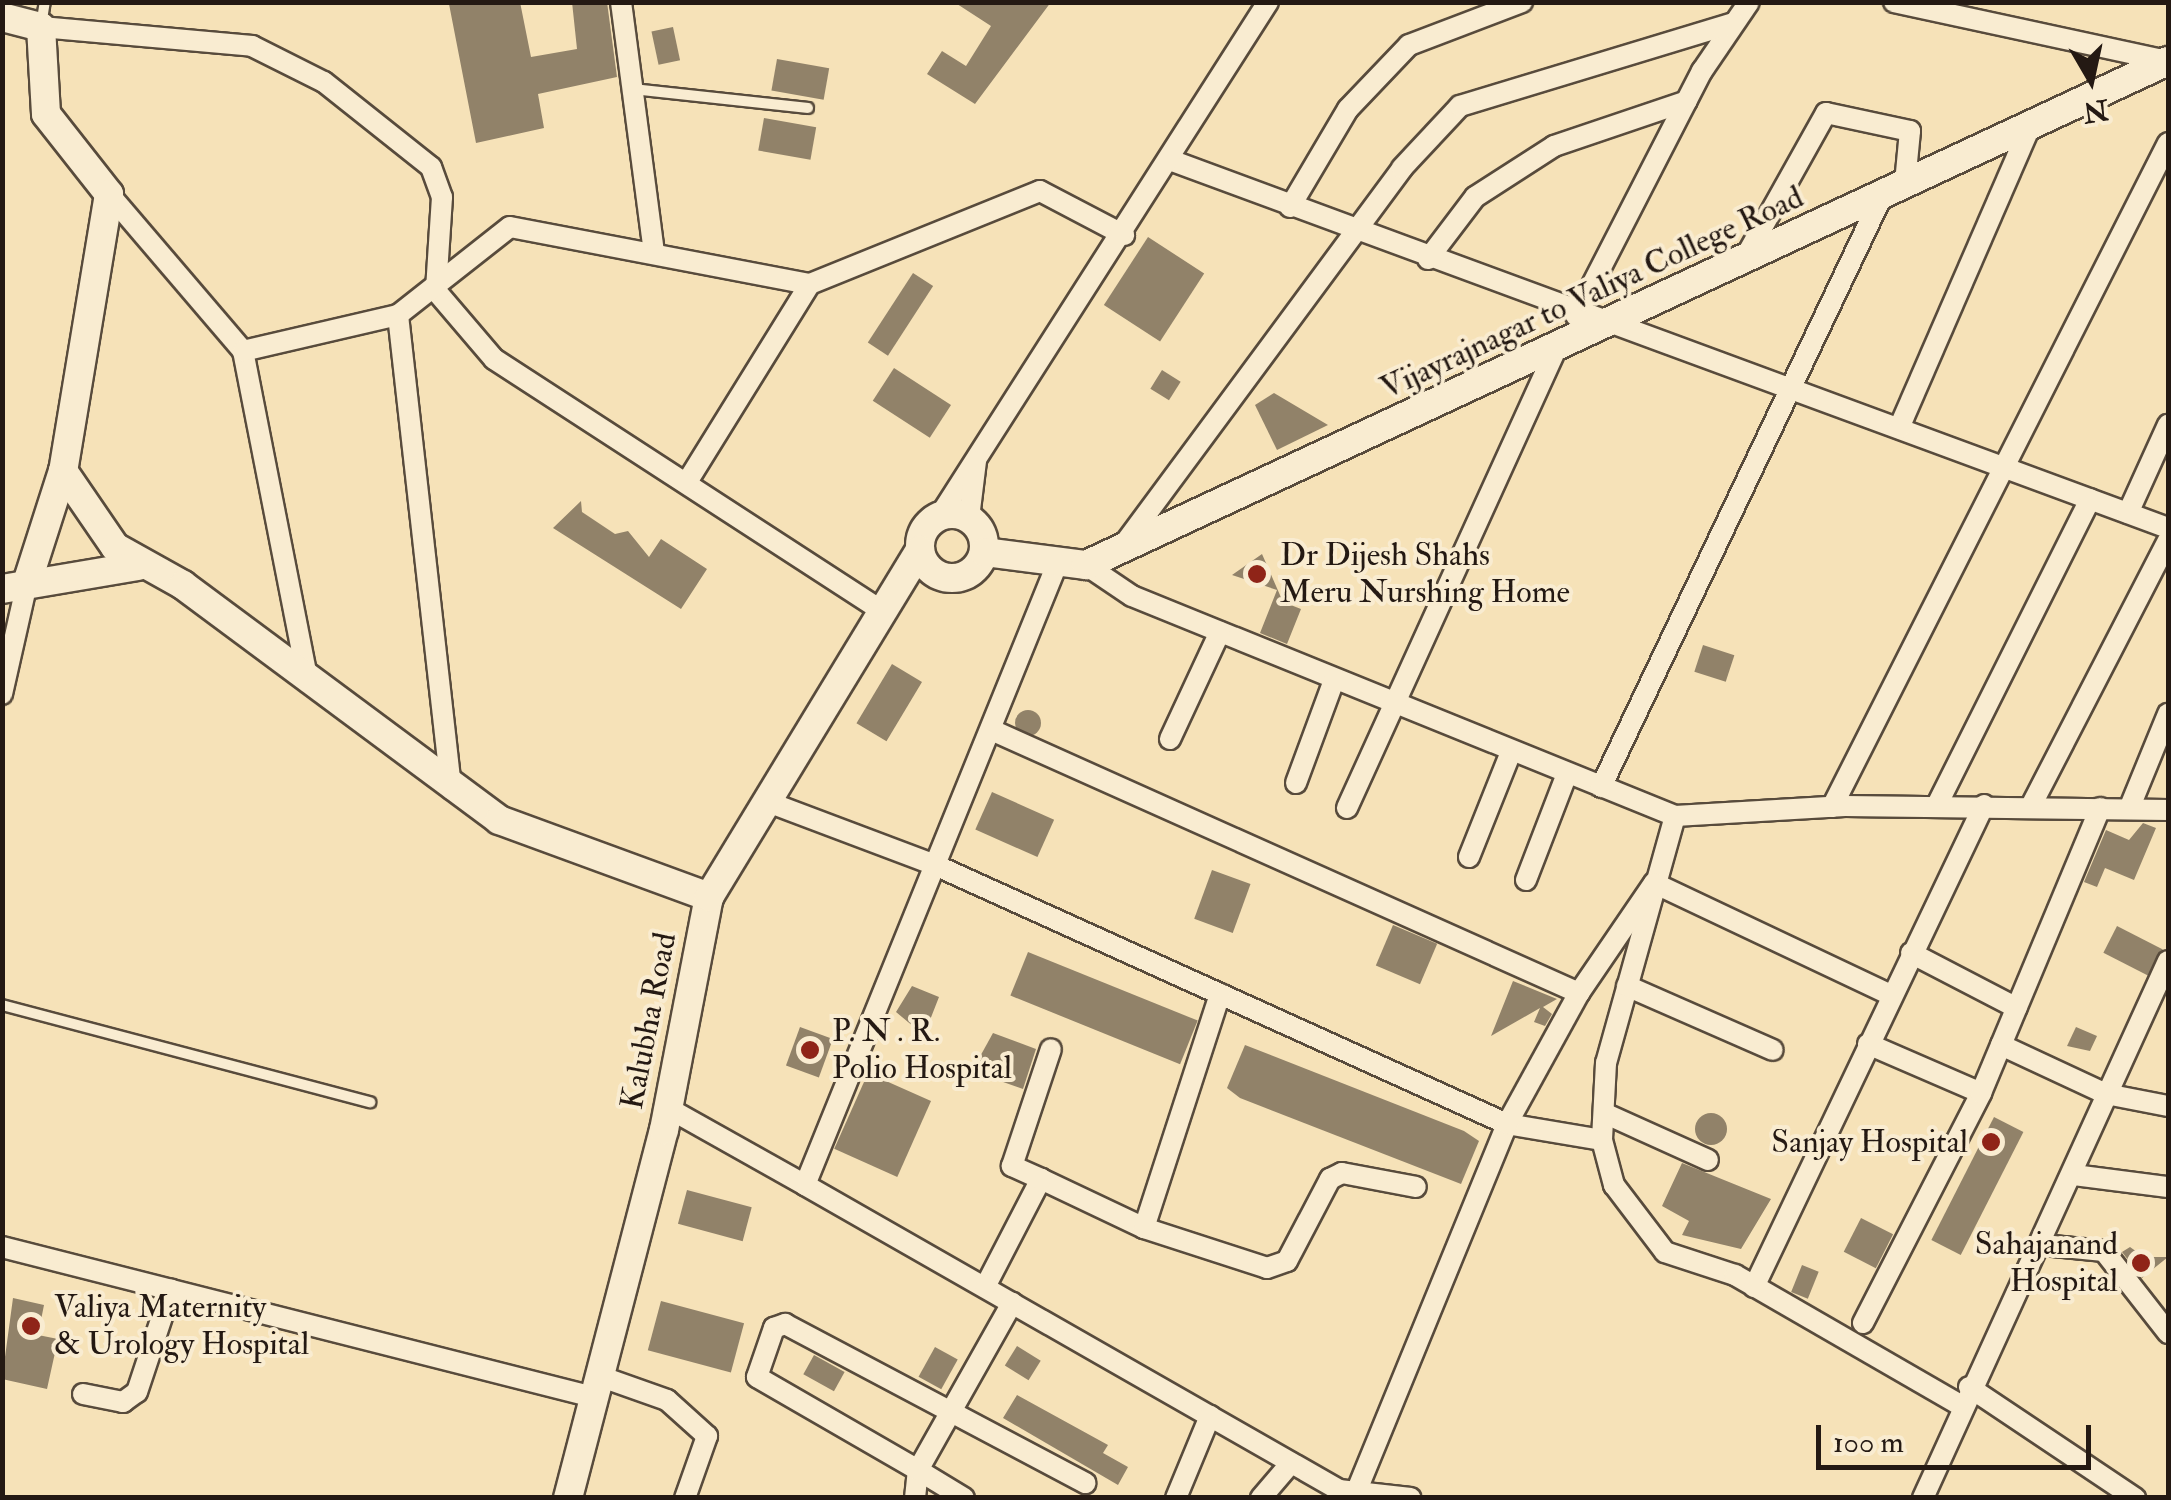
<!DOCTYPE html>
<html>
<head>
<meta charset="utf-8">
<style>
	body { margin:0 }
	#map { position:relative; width:2171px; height:1500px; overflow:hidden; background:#f6e2b8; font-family:"IM FELL Double Pica",serif }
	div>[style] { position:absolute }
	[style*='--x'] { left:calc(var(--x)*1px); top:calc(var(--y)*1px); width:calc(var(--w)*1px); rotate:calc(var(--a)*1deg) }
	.building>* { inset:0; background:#918269; transform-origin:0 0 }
	.round { border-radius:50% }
	.roads { filter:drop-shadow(2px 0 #584b3c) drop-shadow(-2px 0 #584b3c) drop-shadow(0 2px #584b3c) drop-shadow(0 -2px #584b3c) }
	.service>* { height:10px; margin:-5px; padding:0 5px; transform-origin:5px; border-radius:5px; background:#f9ecd1 }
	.minor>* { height:20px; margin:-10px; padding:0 10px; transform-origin:10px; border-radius:10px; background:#f9ecd1 }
	.tertiary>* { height:28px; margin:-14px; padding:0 14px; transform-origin:14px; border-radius:14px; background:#f9ecd1 }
	.tertiary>.ring { margin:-14px; padding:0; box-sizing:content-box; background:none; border:28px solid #f9ecd1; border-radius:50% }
	.dots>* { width:28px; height:28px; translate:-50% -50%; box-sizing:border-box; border:5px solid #f9ecd1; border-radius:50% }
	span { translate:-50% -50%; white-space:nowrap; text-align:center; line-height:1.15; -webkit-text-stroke:8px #f9ecd1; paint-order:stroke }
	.street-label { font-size:32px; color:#241913 }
	.poi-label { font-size:32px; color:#241913 }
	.left { translate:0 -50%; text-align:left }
	.right { translate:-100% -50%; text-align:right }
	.frame { position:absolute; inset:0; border:5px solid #241913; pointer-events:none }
	.north { position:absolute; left:2041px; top:30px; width:100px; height:100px; -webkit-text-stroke:8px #f9ecd1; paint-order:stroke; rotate:171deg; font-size:28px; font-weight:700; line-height:40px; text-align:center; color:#241913 }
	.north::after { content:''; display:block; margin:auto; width:35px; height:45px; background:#241913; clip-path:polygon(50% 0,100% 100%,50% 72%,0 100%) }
	.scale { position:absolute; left:1816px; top:1425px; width:275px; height:45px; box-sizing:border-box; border:5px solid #241913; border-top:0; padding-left:12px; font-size:30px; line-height:35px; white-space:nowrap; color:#241913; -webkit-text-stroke:8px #f9ecd1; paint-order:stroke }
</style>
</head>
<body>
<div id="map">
	<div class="building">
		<i style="clip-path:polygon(520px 2px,531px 57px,577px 49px,572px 2px,607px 2px,617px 77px,538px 94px,544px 128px,476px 143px,449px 4px)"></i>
		<i style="clip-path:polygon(954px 2px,1051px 2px,975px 104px,927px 74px,942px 51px,966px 66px,991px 26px)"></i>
		<i style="left:673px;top:27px;width:34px;height:22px;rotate:78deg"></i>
		<i style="left:777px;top:59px;width:53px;height:32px;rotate:10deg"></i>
		<i style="left:764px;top:118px;width:53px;height:33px;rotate:10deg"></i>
		<i style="left:1148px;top:237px;width:67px;height:81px;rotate:33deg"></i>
		<i style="left:913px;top:273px;width:24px;height:83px;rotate:33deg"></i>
		<i style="left:894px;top:368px;width:68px;height:39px;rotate:33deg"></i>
		<i style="left:1162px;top:370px;width:22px;height:22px;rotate:32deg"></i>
		<i style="clip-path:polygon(1274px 393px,1328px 425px,1277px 450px,1255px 405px)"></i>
		<i style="clip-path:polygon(581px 501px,582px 512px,615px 534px,628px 531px,649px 557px,661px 539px,707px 569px,681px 609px,553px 528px)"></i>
		<i style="clip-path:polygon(1262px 554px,1283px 602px,1301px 609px,1287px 644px,1260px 633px,1277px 590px,1232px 575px)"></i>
		<i style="left:1703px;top:645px;width:33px;height:28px;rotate:18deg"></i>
		<i style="left:892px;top:664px;width:35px;height:69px;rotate:31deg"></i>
		<i class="round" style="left:1015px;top:710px;width:26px;height:26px"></i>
		<i style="left:992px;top:792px;width:68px;height:41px;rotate:24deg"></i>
		<i style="clip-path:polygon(2143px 823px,2156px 828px,2134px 880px,2105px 868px,2097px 887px,2084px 882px,2106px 830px,2129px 840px)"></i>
		<i style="left:1212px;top:870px;width:41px;height:52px;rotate:20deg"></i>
		<i style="left:1393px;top:925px;width:48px;height:44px;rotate:23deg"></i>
		<i style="left:2117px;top:926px;width:51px;height:30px;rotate:27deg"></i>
		<i style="left:1028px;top:952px;width:183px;height:47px;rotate:22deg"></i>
		<i style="clip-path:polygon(1513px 981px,1557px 999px,1543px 1007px,1552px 1014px,1545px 1026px,1534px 1022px,1540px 1008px,1491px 1036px)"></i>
		<i style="clip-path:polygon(912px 986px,939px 997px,930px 1020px,919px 1016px,914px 1027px,896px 1012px)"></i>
		<i style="left:800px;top:1027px;width:35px;height:41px;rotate:20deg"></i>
		<i style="clip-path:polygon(2076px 1027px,2097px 1036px,2090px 1051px,2067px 1046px)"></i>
		<i style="clip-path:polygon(993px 1033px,1036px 1049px,1023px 1089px,972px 1071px)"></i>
		<i style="clip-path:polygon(1245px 1045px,1464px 1131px,1479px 1141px,1461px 1184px,1240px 1098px,1227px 1088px)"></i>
		<i style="left:868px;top:1073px;width:69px;height:83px;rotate:24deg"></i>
		<i class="round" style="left:1695px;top:1113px;width:32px;height:32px"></i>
		<i style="left:1994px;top:1117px;width:33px;height:138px;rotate:27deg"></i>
		<i style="clip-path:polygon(1682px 1163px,1771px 1199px,1741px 1249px,1682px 1235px,1689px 1221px,1662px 1206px)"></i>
		<i style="left:687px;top:1190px;width:67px;height:35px;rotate:15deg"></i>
		<i style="left:1861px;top:1218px;width:36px;height:38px;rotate:27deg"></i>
		<i style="clip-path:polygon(2130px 1247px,2144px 1257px,2168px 1257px,2142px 1278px,2122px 1252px)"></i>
		<i style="left:1802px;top:1265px;width:18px;height:29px;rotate:22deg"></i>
		<i style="clip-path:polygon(13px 1298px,44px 1305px,38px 1335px,58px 1339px,47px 1389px,2px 1379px)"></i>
		<i style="left:661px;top:1301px;width:86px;height:51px;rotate:15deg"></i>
		<i style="left:1017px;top:1346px;width:28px;height:23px;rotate:32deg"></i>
		<i style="left:935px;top:1347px;width:26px;height:34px;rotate:29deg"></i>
		<i style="left:814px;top:1355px;width:35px;height:22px;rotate:29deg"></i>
		<i style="clip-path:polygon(1017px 1395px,1108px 1445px,1103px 1453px,1128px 1467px,1118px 1485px,1003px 1418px)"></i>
	</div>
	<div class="roads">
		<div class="service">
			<i style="--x:41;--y:26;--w:24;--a:-81"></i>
			<i style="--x:633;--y:89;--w:176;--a:6.2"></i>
			<i style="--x:2;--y:1005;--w:381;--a:14.8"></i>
		</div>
		<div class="minor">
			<i style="--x:621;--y:2;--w:252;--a:82.5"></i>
			<i style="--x:1894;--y:2;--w:280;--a:12.2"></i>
			<i style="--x:41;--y:27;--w:212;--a:5.1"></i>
			<i style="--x:252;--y:46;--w:80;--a:26.6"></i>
			<i style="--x:324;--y:82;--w:137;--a:38.5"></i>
			<i style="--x:431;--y:167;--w:32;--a:70"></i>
			<i style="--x:442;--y:197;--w:94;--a:93.7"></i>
			<i style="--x:436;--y:291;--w:89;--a:49.5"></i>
			<i style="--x:494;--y:359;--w:457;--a:33"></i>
			<i style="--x:1170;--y:160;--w:1064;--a:20.24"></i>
			<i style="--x:109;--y:194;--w:206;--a:49.5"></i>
			<i style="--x:1290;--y:207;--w:114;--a:-59.4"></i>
			<i style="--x:1348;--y:109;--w:88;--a:-46.4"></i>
			<i style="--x:1409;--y:45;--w:121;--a:-20.8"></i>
			<i style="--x:1745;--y:258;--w:166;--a:-60.8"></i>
			<i style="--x:1826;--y:113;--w:86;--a:12.1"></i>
			<i style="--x:1910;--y:131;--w:52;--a:95.5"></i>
			<i style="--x:1428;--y:259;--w:78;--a:-52.8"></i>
			<i style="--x:1475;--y:197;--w:94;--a:-32.8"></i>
			<i style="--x:1554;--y:146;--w:140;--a:-18.7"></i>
			<i style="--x:398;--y:315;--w:477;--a:83.6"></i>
			<i style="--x:1576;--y:316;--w:276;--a:-62.8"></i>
			<i style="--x:1702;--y:71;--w:83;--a:-55.7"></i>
			<i style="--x:1899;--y:428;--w:331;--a:-66.5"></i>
			<i style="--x:687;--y:482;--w:233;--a:-58.2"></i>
			<i style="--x:810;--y:284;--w:248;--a:-22"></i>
			<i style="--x:1040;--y:191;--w:95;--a:27.6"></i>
			<i style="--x:2128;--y:513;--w:97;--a:-65.6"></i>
			<i style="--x:939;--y:517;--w:611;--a:-57.43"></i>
			<i style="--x:969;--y:518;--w:57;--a:-83"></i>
			<i style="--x:1122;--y:547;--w:471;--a:-53.5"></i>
			<i style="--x:1402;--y:168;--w:85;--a:-46.9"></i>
			<i style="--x:1460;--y:106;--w:286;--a:-16.9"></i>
			<i style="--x:1086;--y:565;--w:55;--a:34"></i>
			<i style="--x:1132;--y:596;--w:586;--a:22.06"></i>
			<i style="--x:1675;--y:816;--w:170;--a:-3.4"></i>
			<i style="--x:1845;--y:806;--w:323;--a:0.7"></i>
			<i style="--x:308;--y:682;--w:337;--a:-101.1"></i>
			<i style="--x:243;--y:351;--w:159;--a:-13.1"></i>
			<i style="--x:398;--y:315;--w:142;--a:-38.2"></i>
			<i style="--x:510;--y:227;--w:305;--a:10.8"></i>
			<i style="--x:2;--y:694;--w:114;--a:-77.3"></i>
			<i style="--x:996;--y:732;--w:639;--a:24.12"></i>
			<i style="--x:1170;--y:739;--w:118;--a:-65"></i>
			<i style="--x:1296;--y:783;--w:110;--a:-69.7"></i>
			<i style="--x:1601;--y:787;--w:657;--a:-64.57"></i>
			<i style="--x:765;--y:801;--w:182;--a:20.6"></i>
			<i style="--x:935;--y:865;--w:628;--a:24.36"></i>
			<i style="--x:1507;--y:1124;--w:96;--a:9.6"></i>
			<i style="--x:1937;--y:805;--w:342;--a:-63.4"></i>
			<i style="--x:2031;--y:806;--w:298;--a:-62.7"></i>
			<i style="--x:1832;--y:807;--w:744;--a:-63.16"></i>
			<i style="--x:1347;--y:808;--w:507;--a:-65.51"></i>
			<i style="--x:2129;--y:809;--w:103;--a:-67.7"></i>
			<i style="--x:1675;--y:816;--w:256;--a:105.6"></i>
			<i style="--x:1606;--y:1063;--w:77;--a:93"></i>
			<i style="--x:1602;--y:1140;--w:47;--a:75.1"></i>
			<i style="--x:1614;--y:1185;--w:84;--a:52.7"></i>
			<i style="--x:1665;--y:1252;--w:74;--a:18.2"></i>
			<i style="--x:1735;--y:1275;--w:260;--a:30"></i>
			<i style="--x:1469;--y:857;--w:113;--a:-68.2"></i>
			<i style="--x:1526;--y:880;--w:114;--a:-68.9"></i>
			<i style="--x:1911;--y:953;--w:119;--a:27.4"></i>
			<i style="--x:1627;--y:986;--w:159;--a:23.7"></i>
			<i style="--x:1868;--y:1044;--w:123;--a:23.4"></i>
			<i style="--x:2001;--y:1045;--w:116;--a:25"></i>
			<i style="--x:2106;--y:1094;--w:63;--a:11"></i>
			<i style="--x:668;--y:1108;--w:157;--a:29.3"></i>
			<i style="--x:805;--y:1185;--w:670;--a:-67.91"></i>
			<i style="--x:1604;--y:1113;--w:114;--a:24.3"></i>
			<i style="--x:2074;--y:1175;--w:95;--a:7.3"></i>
			<i style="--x:1041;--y:1179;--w:114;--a:25.4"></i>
			<i style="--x:1144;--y:1228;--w:129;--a:18"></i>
			<i style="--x:1267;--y:1268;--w:21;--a:-19"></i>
			<i style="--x:1287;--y:1261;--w:93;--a:-62.3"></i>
			<i style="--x:1330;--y:1179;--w:13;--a:-27"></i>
			<i style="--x:1342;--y:1173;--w:75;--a:10.7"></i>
			<i style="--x:805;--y:1185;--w:615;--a:29.73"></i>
			<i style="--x:1339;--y:1490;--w:72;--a:6.3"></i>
			<i style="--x:1144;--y:1228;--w:246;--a:-72"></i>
			<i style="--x:2043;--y:1245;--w:61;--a:5.6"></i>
			<i style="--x:2104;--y:1251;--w:104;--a:52"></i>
			<i style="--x:2;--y:1247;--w:614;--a:14.24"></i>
			<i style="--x:985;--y:1287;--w:122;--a:-62.6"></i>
			<i style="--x:1041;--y:1179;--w:32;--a:-156"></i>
			<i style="--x:1012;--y:1166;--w:123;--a:-71.6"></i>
			<i style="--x:1754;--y:1287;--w:534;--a:-64.49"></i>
			<i style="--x:1863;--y:1323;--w:259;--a:-62.8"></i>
			<i style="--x:1981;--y:1093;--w:309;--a:-67.3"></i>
			<i style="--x:602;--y:1377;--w:69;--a:19.5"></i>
			<i style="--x:667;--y:1400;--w:54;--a:42"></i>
			<i style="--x:707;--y:1436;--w:66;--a:109.5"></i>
			<i style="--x:1969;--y:1387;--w:200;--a:33.8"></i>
			<i style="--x:83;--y:1394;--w:41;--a:11.3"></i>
			<i style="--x:123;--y:1402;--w:17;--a:-36"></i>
			<i style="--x:137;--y:1392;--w:108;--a:-71.6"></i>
			<i style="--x:1357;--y:1490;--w:396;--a:-67.7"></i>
			<i style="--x:1507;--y:1124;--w:149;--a:-61.2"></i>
			<i style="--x:1579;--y:993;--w:133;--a:-55.7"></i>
			<i style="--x:1654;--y:883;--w:262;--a:25.3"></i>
			<i style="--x:915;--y:1498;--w:28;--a:-84"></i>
			<i style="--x:918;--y:1470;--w:186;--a:-150"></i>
			<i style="--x:757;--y:1377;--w:52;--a:-70.9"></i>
			<i style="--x:774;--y:1328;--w:12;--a:-20"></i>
			<i style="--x:785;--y:1324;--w:340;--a:27.9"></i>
			<i style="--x:964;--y:1498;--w:54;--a:-148.7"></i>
			<i style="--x:918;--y:1470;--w:192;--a:-60.6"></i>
			<i style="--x:1176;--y:1498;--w:89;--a:-67.5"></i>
			<i style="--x:1261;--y:1498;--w:46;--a:-49.4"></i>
			<i style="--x:1923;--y:1498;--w:590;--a:-65.48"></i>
		</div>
		<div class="tertiary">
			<i style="--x:2;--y:17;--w:40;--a:14.4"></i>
			<i style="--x:41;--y:27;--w:87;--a:86.7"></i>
			<i style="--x:46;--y:114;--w:102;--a:51.8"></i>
			<i style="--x:109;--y:194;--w:281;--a:99.4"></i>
			<i style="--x:63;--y:471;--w:92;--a:55.6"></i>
			<i style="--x:115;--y:547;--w:78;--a:29.2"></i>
			<i style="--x:183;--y:585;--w:394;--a:36.6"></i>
			<i style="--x:499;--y:820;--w:224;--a:20.1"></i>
			<i class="ring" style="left:920px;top:514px;width:36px;height:36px"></i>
			<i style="--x:984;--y:552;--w:103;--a:7.3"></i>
			<i style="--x:1086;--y:565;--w:1194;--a:-24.98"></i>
			<i style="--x:27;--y:583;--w:118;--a:-72.2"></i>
			<i style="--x:2;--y:589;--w:138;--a:-9.6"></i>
			<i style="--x:568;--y:1498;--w:380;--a:-75.4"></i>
			<i style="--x:664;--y:1130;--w:237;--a:-79.1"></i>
			<i style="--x:709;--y:897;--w:406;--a:-58.7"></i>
		</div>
	</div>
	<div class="dots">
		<i style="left:1257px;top:574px;background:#8f2418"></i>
		<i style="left:810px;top:1050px;background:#8f2418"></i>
		<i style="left:1991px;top:1142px;background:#8f2418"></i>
		<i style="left:2141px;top:1263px;background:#8f2418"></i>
		<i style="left:31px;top:1326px;background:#8f2418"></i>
	</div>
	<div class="street-label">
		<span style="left:1592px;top:293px;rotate:-25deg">Vijayrajnagar to Valiya College Road</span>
		<span style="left:649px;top:1021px;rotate:-79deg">Kalubha Road</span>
	</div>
	<div class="poi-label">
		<span class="left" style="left:1280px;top:574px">Dr Dijesh Shahs<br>Meru Nurshing Home</span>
		<span class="left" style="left:832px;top:1050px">P. N . R.<br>Polio Hospital</span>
		<span class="right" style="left:1968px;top:1142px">Sanjay Hospital</span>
		<span class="right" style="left:2118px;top:1263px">Sahajanand<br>Hospital</span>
		<span class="left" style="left:54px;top:1326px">Valiya Maternity<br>&amp; Urology Hospital</span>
	</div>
	<div class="frame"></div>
	<div class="north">N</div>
	<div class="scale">100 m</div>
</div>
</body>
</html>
